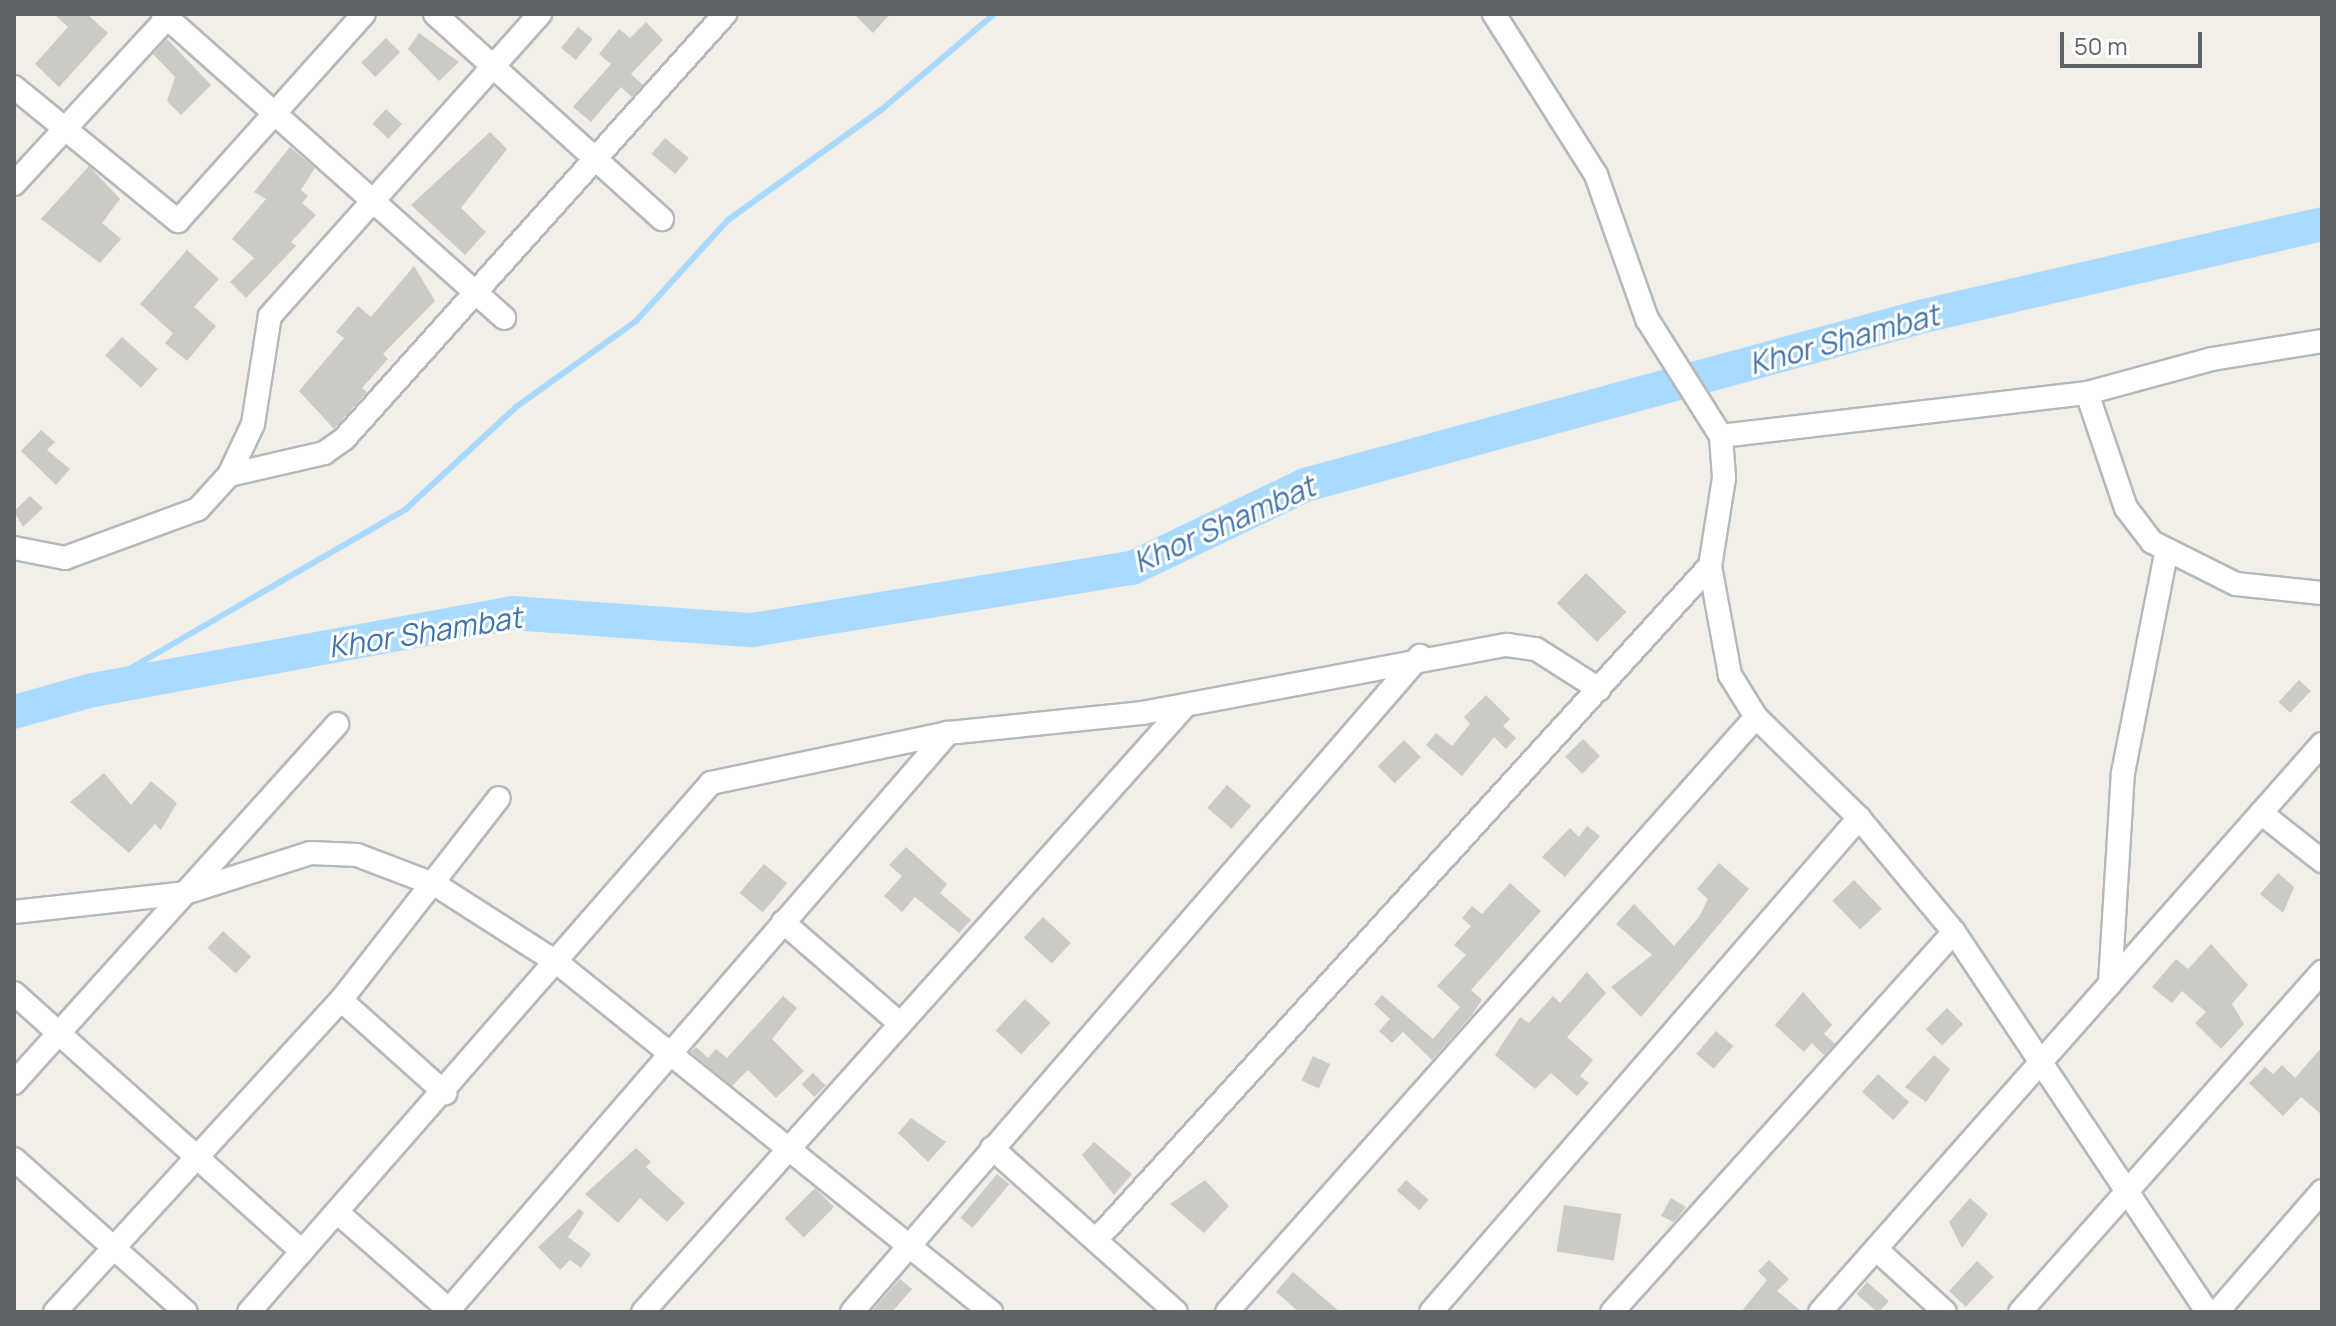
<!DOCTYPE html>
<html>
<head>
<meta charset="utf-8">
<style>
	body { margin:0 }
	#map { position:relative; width:2336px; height:1326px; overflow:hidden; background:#f1efe8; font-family:Manrope,sans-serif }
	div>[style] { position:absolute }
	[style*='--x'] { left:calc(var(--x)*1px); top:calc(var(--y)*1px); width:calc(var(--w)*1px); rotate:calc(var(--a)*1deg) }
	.stream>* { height:6px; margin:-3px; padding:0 3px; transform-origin:3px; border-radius:3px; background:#aadaff }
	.river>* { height:34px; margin:-17px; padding:0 17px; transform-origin:17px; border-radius:17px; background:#aadaff }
	.building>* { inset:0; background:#cccac5; transform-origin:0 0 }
	.roads { filter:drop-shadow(2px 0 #b5b8bc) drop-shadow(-2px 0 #b5b8bc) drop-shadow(0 2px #b5b8bc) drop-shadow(0 -2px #b5b8bc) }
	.street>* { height:22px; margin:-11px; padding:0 11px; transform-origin:11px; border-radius:11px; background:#fff }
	span { translate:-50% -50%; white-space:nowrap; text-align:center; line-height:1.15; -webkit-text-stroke:6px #fff; paint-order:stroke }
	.water-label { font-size:30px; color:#4174aa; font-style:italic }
	.frame { position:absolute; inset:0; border:16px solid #5f6368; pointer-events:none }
	.scale { position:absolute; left:2060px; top:32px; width:142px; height:36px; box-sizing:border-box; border:4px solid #5f6368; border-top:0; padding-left:10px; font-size:24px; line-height:28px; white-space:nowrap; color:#5f6368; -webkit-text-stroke:6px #fff; paint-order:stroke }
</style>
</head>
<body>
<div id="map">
	<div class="stream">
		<i style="--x:93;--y:690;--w:362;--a:-30"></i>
		<i style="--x:406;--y:509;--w:150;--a:-42.8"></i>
		<i style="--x:516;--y:407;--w:148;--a:-35.6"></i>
		<i style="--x:636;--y:321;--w:137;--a:-47.7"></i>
		<i style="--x:728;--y:220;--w:188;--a:-35.7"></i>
		<i style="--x:881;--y:110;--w:148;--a:-40.3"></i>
	</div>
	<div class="river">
		<i style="--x:14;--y:712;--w:82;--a:-15.6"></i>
		<i style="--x:93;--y:690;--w:426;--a:-10.4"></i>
		<i style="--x:512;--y:613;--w:241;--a:4.1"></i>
		<i style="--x:752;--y:630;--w:385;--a:-9.3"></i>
		<i style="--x:1132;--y:568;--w:192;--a:-25.6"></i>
		<i style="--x:1305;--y:485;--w:642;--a:-15.27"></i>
		<i style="--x:1924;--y:316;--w:408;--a:-13"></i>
	</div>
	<div class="building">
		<i style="clip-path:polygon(54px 14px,87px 14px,108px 33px,59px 87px,35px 64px,68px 27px)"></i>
		<i style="clip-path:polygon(854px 14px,890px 14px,873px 33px)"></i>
		<i style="clip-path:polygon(646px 22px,663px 40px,631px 74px,643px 85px,632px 97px,621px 87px,591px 122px,573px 107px,611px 64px,599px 54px,619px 29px,630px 38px)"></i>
		<i style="left:578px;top:27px;width:19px;height:27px;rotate:39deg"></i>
		<i style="clip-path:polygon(419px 33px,459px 62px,439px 81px,408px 49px)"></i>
		<i style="left:386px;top:38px;width:20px;height:35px;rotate:45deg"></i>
		<i style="clip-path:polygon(167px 39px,211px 85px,181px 115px,167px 101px,175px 77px,153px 54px)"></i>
		<i style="left:386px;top:109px;width:22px;height:20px;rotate:43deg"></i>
		<i style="clip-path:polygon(490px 132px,507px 149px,461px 208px,486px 232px,465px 255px,411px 205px)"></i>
		<i style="left:665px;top:138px;width:31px;height:21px;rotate:40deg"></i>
		<i style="clip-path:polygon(290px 147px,315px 168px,301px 190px,308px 196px,302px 203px,316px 215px,291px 242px,296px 246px,246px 298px,230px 282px,254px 258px,232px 239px,266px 199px,254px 192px)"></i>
		<i style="clip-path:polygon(89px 166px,120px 199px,102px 223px,121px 239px,100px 263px,41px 219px)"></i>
		<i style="clip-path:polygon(187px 250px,219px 279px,194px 307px,216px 326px,187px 361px,165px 343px,173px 333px,140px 304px)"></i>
		<i style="clip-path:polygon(414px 266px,435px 301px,383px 354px,388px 359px,362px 388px,367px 392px,334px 429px,299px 391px,344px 338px,336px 332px,358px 306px,371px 317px)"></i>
		<i style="left:122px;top:337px;width:48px;height:25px;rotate:42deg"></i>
		<i style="clip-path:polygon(41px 430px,55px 442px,47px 450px,70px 469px,56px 485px,21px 451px)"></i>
		<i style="clip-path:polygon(30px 496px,43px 508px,23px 527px,14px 511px)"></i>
		<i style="left:1586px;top:573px;width:56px;height:42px;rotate:44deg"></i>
		<i style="left:2299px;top:680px;width:16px;height:30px;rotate:43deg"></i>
		<i style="clip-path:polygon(1486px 695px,1510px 719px,1503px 726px,1516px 738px,1506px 749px,1494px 737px,1462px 776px,1426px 745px,1436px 733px,1452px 746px,1470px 724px,1464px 717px)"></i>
		<i style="left:1583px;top:739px;width:24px;height:25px;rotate:45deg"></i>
		<i style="left:1404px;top:740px;width:24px;height:37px;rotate:45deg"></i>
		<i style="clip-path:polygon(104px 773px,131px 805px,151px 781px,177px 803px,161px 830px,155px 824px,129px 853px,70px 802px)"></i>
		<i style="left:1227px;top:785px;width:32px;height:30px;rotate:41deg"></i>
		<i style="clip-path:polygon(1587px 826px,1600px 836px,1565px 877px,1542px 857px,1570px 828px,1579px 837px)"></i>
		<i style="clip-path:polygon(906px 847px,947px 884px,940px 893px,971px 920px,959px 933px,915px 897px,902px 912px,884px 896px,902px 876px,889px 865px)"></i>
		<i style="clip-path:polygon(1719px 863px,1749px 889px,1641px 1017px,1611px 987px,1652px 955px,1616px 924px,1634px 904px,1674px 946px,1699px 917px,1708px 899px,1697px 889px)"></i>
		<i style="left:764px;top:864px;width:30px;height:38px;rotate:40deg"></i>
		<i style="clip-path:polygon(2278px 873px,2294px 887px,2283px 913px,2260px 894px)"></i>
		<i style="left:1854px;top:880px;width:40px;height:30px;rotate:46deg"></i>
		<i style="clip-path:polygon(1510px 883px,1541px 911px,1471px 990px,1482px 1000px,1471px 1016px,1432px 1060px,1403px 1032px,1392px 1043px,1379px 1031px,1390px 1019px,1374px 1004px,1382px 995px,1433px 1039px,1460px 1007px,1437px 986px,1466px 955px,1454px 945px,1471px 926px,1462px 918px,1472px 906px,1482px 914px)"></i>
		<i style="left:1043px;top:917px;width:38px;height:28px;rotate:43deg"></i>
		<i style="left:223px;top:931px;width:38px;height:23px;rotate:42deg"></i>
		<i style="clip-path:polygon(2211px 944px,2248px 985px,2232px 1004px,2244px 1024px,2221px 1049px,2195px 1023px,2206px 1012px,2182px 991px,2172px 1003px,2152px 987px,2176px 959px,2188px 969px)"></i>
		<i style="clip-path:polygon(1587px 972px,1606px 993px,1567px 1037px,1593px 1060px,1580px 1076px,1589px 1083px,1577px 1096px,1551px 1073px,1535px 1089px,1495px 1055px,1520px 1017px,1529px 1023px,1553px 996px,1560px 1003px)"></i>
		<i style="clip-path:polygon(1803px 992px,1832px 1025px,1824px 1034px,1835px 1044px,1824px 1055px,1812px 1043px,1804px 1052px,1775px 1025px)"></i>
		<i style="clip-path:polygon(783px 996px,797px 1008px,772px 1039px,804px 1071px,776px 1098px,748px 1070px,732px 1086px,691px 1052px,696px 1047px,708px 1058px,716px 1049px,727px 1058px)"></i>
		<i style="left:1025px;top:999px;width:35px;height:43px;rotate:43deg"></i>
		<i style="left:1947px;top:1008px;width:23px;height:30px;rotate:45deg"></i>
		<i style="left:1716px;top:1031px;width:23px;height:30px;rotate:41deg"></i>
		<i style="clip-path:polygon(2322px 1047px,2322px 1115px,2301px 1097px,2283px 1116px,2249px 1083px,2265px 1067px,2273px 1074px,2282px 1065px,2295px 1078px)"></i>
		<i style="clip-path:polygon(1934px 1055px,1950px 1069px,1926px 1102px,1905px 1087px)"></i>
		<i style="left:1313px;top:1056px;width:19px;height:27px;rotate:25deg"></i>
		<i style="left:813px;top:1073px;width:18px;height:16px;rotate:45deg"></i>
		<i style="left:1878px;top:1074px;width:42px;height:24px;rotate:42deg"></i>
		<i style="clip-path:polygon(911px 1118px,946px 1142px,928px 1162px,898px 1133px)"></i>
		<i style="clip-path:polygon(1094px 1142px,1132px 1174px,1114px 1195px,1082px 1155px)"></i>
		<i style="clip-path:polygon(636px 1148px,651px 1162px,646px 1167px,685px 1203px,667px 1222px,640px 1198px,618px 1223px,585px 1194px)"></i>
		<i style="left:997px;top:1174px;width:16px;height:57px;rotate:40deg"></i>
		<i style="clip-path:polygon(1205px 1180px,1229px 1206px,1204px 1233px,1170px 1204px)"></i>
		<i style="left:1406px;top:1180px;width:30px;height:14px;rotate:41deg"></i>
		<i style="left:815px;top:1188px;width:27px;height:43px;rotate:45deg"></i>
		<i style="clip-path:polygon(1671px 1198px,1686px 1207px,1674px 1222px,1661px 1216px)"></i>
		<i style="clip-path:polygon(1970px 1198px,1988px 1214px,1962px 1248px,1949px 1222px)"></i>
		<i style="left:1564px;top:1205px;width:58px;height:47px;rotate:9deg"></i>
		<i style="clip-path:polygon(579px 1209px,584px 1213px,568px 1237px,591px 1254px,581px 1268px,570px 1260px,560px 1270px,538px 1247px)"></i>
		<i style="clip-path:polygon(1769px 1260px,1789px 1279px,1777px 1291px,1802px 1312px,1741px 1312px,1767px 1280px,1758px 1271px)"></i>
		<i style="left:1977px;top:1261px;width:23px;height:41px;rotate:43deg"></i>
		<i style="clip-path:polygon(1293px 1272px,1340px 1312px,1299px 1312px,1276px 1292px)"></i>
		<i style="clip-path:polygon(900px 1279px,912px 1289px,892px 1312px,871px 1312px)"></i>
		<i style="left:1867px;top:1282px;width:29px;height:16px;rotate:41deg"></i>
	</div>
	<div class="roads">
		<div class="street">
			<i style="--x:163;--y:14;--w:457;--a:41.7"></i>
			<i style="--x:435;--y:14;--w:306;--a:42.1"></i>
			<i style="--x:1494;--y:14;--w:191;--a:57.6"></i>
			<i style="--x:1596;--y:175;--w:153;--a:70.5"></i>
			<i style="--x:1647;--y:319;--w:138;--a:57.7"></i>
			<i style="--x:1721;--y:436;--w:42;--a:85.9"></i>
			<i style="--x:1724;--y:478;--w:89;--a:99"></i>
			<i style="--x:1710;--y:566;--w:111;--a:79.6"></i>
			<i style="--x:1730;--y:675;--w:49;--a:58.2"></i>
			<i style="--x:14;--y:87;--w:212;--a:39.3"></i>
			<i style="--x:178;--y:221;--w:278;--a:-48.1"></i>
			<i style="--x:14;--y:184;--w:231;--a:-47.3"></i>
			<i style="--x:2087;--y:393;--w:121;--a:71.3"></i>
			<i style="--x:2126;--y:508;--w:43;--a:52.6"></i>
			<i style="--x:2152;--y:542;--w:94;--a:26.6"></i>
			<i style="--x:2236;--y:584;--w:86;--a:6"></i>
			<i style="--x:1721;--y:436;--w:369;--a:-6.7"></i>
			<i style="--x:2087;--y:393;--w:130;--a:-15.2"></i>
			<i style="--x:2212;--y:359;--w:111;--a:-9.3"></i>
			<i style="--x:229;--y:475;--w:98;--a:-13"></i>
			<i style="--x:324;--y:453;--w:24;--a:-35"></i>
			<i style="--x:344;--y:439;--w:571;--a:-48.12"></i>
			<i style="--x:14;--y:548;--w:52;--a:11.1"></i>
			<i style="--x:65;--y:558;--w:142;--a:-20.2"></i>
			<i style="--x:198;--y:509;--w:46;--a:-47.6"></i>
			<i style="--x:229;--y:475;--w:56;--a:-64.8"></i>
			<i style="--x:253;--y:424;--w:109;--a:-81.1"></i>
			<i style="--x:270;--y:316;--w:405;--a:-48.2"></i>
			<i style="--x:2261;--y:813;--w:78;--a:38.2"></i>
			<i style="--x:14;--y:912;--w:172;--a:-6.3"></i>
			<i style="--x:185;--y:893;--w:131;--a:-17.7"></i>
			<i style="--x:310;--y:853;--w:47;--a:2.4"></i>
			<i style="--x:357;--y:855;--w:85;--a:20.8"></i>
			<i style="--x:436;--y:885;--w:146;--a:32.7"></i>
			<i style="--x:559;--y:964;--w:555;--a:38.85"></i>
			<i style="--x:783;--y:922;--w:151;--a:41"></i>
			<i style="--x:2110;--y:984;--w:211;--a:-86.5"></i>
			<i style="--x:2123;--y:773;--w:223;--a:-78.9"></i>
			<i style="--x:14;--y:993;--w:387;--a:41.9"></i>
			<i style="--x:341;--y:1000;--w:140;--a:41.8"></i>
			<i style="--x:14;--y:1083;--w:483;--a:-48"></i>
			<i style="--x:992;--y:1148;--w:246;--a:41.7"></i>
			<i style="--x:14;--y:1159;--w:230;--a:41.7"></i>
			<i style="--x:338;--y:1213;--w:147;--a:41.1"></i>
			<i style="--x:1098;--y:1238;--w:909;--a:-47.68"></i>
			<i style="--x:1876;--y:1249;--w:93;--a:42.4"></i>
			<i style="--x:55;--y:1312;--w:423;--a:-47.5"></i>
			<i style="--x:341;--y:1000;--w:256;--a:-52"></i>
			<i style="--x:249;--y:1312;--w:702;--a:-48.87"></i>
			<i style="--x:711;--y:783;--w:242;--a:-11.9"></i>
			<i style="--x:948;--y:733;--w:195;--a:-5.9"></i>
			<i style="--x:1142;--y:713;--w:371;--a:-10.6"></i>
			<i style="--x:1507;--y:645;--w:29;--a:8"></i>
			<i style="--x:1536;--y:649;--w:75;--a:32.4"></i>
			<i style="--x:447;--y:1312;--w:766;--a:-49.13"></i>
			<i style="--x:643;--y:1312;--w:813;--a:-48.19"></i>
			<i style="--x:852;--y:1312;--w:868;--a:-49.11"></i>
			<i style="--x:1227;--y:1312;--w:796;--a:-48.36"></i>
			<i style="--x:1756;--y:717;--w:144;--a:44.4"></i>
			<i style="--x:1859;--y:818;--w:148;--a:50.2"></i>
			<i style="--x:1954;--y:932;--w:457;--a:56.3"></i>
			<i style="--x:1431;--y:1312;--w:654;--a:-49.09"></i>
			<i style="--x:1612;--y:1312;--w:511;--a:-48.01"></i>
			<i style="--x:1820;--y:1312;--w:758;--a:-48.53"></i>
			<i style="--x:2020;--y:1312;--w:455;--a:-48.4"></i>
			<i style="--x:2217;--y:1312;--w:160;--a:-49"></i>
		</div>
	</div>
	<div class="water-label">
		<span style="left:1844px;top:339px;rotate:-15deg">Khor Shambat</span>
		<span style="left:1224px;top:524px;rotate:-24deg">Khor Shambat</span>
		<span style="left:425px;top:632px;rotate:-9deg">Khor Shambat</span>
	</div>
	<div class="frame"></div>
	<div class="scale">50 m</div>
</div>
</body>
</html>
